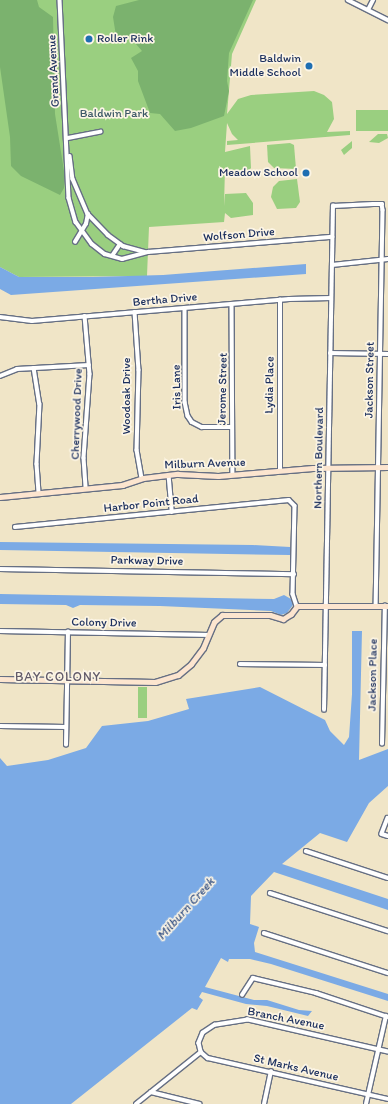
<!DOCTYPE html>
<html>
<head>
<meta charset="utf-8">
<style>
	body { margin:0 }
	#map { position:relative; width:388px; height:1104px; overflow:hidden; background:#f0e5c7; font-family:Itim,sans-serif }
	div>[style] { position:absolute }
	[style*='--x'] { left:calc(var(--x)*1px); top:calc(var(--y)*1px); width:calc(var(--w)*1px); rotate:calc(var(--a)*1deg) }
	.green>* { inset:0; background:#9acf80; transform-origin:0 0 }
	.forest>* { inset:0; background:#7bb26e }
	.water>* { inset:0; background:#7baae5 }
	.roads { filter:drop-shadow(1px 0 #666f83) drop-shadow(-1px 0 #666f83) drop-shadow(0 1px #666f83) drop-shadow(0 -1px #666f83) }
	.street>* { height:3.5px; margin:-1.75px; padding:0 1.75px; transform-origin:1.75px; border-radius:1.75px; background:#fff }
	.secondary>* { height:5px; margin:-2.5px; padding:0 2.5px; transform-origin:2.5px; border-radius:2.5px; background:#fce5cf }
	.dots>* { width:11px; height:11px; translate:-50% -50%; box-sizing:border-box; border:2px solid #fcf5e5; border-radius:50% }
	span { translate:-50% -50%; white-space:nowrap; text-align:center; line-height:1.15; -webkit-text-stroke:3.5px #fcf5e5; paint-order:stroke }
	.poi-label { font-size:12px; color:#1b2f5e }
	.left { translate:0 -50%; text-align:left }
	.right { translate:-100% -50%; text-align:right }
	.street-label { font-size:12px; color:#1b2f5e }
	.park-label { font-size:12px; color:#3b5766 }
	.neighbourhood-label { font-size:13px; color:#615a69; letter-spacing:1px }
	.water-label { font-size:13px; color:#385486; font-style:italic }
</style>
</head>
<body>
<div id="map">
	<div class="green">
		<i style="clip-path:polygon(0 0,256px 0,232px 54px,227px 114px,238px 99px,251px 95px,314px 91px,324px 95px,332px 102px,334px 119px,327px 132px,350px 131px,350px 135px,227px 145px,227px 141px,238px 140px,232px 134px,227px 123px,225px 152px,250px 146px,251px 168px,244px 176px,226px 174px,225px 168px,224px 206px,225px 194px,246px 193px,253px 203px,253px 215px,231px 218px,225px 213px,224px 222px,149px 227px,147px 276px,19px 277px,0 267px)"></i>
		<i style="left:388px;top:110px;width:21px;height:32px;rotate:90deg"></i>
		<i style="clip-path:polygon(378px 134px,387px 134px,388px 138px,379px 143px,369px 142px)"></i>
		<i style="clip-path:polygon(352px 141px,352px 148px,344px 155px,341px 150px)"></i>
		<i style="clip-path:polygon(290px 143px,294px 145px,296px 169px,274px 168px,268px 162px,267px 145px)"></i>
		<i style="clip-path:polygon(297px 179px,300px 202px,296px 208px,277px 209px,271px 197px,273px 187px,279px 181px)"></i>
		<i style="left:138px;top:687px;width:9px;height:31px"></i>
	</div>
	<div class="forest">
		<i style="clip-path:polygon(0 0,37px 0,39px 7px,53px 17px,55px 114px,64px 171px,64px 188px,60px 195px,21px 176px,11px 166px,10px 137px,0 67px)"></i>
		<i style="clip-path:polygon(139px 0,253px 0,229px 53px,227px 81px,229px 91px,224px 116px,191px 128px,175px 131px,160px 114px,150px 113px,138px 81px,138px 71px,131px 58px,142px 51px,129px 36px,116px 36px,113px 17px,116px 6px)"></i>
	</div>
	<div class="water">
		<i style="clip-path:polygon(306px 264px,306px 274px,11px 295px,0 289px,0 267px,19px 277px,93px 277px,163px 275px)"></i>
		<i style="clip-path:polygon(0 542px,253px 545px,290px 547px,290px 555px,0 550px)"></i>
		<i style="clip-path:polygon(0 594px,274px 599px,284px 595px,291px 599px,293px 605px,287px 613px,281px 615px,271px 611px,160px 606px,80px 605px,73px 608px,66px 605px,0 604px)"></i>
		<i style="clip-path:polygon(352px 631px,362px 631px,359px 760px,388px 749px,388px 786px,369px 803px,347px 842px,320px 833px,282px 864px,388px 899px,388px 910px,274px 872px,251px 896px,250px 924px,259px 927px,254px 943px,255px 952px,388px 994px,388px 1001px,271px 964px,250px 959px,229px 959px,228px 962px,221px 958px,205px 987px,254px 1000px,267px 1000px,299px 1010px,312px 1011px,308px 1016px,267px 1006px,246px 1004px,202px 992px,199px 997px,203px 1000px,197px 1010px,192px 1008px,71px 1104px,0 1104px,0 758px,7px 766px,48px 760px,86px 748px,102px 726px,148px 721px,189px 709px,186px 699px,260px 687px,325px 720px,330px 731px,344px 745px,349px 737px,352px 694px)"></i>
	</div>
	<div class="roads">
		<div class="street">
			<i style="--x:60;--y:0;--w:198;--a:87.4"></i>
			<i style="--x:69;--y:198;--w:25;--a:74"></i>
			<i style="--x:76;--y:222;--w:27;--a:54"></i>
			<i style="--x:92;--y:244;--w:16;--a:38"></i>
			<i style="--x:105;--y:254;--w:18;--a:16"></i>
			<i style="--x:122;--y:259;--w:27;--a:-15"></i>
			<i style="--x:148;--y:252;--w:185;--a:-4.7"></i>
			<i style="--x:348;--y:0;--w:45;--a:26.6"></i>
			<i style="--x:368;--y:10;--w:11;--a:-63"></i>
			<i style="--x:68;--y:138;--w:33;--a:-11"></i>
			<i style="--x:70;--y:156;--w:23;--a:83"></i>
			<i style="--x:73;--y:179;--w:38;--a:67"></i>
			<i style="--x:88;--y:214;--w:29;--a:46"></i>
			<i style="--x:108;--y:235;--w:19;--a:36"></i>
			<i style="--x:123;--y:246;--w:23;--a:15"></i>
			<i style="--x:75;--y:242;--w:21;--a:-59"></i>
			<i style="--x:86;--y:224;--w:10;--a:-79"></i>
			<i style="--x:112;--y:256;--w:14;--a:-56"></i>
			<i style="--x:332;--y:265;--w:56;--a:-6.1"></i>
			<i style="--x:232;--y:304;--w:170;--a:89.7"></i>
			<i style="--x:185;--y:308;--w:94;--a:90"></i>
			<i style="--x:185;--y:402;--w:14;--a:78"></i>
			<i style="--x:188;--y:416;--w:7;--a:56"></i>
			<i style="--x:192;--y:422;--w:11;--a:27"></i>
			<i style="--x:202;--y:427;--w:30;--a:0"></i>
			<i style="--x:135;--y:312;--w:58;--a:86.1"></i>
			<i style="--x:139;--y:370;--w:80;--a:91.4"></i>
			<i style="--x:137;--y:450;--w:29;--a:80"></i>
			<i style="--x:85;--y:316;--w:58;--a:85.1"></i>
			<i style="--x:90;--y:374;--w:84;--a:94.1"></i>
			<i style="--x:84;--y:458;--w:31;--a:86"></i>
			<i style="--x:0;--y:317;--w:32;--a:7"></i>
			<i style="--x:32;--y:321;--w:258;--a:-4.9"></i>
			<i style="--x:289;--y:299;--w:42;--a:-1.4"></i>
			<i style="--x:330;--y:353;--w:58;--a:1"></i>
			<i style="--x:34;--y:368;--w:36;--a:81"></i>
			<i style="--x:40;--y:404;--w:60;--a:92.9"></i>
			<i style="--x:37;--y:464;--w:29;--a:86"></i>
			<i style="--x:0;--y:376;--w:18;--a:-22"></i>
			<i style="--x:17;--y:369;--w:72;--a:-3.2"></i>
			<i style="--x:280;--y:470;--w:170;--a:-90"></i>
			<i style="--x:169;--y:475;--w:37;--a:85"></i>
			<i style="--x:15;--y:527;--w:275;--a:-5.6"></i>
			<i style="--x:289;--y:500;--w:8;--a:45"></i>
			<i style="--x:295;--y:506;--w:88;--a:91.3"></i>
			<i style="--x:293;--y:594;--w:13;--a:72"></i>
			<i style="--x:0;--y:569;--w:294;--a:1"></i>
			<i style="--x:0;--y:631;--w:208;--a:1.1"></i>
			<i style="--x:240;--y:664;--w:85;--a:0.7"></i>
			<i style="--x:324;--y:710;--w:504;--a:-88.98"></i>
			<i style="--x:333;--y:206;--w:40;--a:-2.9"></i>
			<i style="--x:373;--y:204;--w:9;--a:0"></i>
			<i style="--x:382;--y:204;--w:6;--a:81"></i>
			<i style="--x:383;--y:210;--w:396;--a:91"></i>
			<i style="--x:0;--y:726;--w:66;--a:0.9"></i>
			<i style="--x:382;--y:744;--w:138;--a:-88.8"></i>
			<i style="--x:66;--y:745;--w:113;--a:-89"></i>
			<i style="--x:388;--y:818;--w:17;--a:111"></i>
			<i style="--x:382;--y:834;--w:6;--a:18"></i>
			<i style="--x:306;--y:851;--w:86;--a:18.2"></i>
			<i style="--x:270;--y:893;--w:124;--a:17.9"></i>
			<i style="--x:264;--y:933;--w:130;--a:17.9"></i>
			<i style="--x:242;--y:995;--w:20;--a:-57"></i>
			<i style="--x:253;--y:978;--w:65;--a:13.4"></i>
			<i style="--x:316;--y:993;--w:76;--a:18.4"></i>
			<i style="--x:388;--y:1052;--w:144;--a:-167.1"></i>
			<i style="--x:248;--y:1020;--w:33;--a:171"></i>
			<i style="--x:215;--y:1025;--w:14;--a:146"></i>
			<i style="--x:203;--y:1033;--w:11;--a:112"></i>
			<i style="--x:199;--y:1043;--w:9;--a:77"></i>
			<i style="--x:201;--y:1052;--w:9;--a:41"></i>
			<i style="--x:208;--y:1058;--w:185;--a:12.8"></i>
			<i style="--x:151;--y:1092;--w:50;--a:13.8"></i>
			<i style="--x:136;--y:1104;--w:83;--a:-38.7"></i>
			<i style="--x:264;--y:1104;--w:33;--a:-78"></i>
			<i style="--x:366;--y:1104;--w:90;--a:-77.2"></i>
		</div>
		<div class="secondary">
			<i style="--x:0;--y:497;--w:123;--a:-5.6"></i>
			<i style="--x:122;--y:485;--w:22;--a:-18"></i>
			<i style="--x:143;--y:478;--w:35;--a:-7"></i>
			<i style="--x:178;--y:474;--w:40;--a:2.9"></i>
			<i style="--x:218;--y:476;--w:95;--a:-4.8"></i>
			<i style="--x:313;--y:468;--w:75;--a:-0.8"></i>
			<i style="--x:0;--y:679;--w:155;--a:1.1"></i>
			<i style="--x:155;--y:682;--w:24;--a:-17"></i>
			<i style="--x:178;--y:675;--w:17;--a:-40"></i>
			<i style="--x:191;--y:664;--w:20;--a:-53"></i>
			<i style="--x:203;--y:648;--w:28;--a:-67"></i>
			<i style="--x:214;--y:622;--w:11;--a:-41"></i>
			<i style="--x:222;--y:615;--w:48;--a:0"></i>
			<i style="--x:270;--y:615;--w:14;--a:17"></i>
			<i style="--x:283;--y:619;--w:9;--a:-32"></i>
			<i style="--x:291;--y:614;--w:10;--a:-53"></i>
			<i style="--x:297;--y:606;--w:91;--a:0"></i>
		</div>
	</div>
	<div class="dots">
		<i style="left:89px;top:39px;background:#1f6fb2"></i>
		<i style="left:309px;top:66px;background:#1f6fb2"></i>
		<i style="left:306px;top:173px;background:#1f6fb2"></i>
	</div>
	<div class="poi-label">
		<span class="left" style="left:97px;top:39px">Roller Rink</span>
		<span class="right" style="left:301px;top:66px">Baldwin<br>Middle School</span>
		<span class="right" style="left:298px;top:173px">Meadow School</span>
	</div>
	<div class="street-label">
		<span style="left:54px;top:71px;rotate:-93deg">Grand Avenue</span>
		<span style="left:239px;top:235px;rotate:-5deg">Wolfson Drive</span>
		<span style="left:165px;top:300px;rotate:-5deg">Bertha Drive</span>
		<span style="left:370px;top:380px;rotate:-89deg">Jackson Street</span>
		<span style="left:270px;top:385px;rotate:-89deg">Lydia Place</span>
		<span style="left:177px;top:387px;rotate:-91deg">Iris Lane</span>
		<span style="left:223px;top:389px;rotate:-89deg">Jerome Street</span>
		<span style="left:127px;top:396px;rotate:-90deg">Woodoak Drive</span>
		<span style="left:77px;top:414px;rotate:-88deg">Cherrywood Drive</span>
		<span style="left:319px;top:458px;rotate:-89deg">Northern Boulevard</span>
		<span style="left:205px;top:464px;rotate:-2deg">Milburn Avenue</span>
		<span style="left:151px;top:504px;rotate:-6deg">Harbor Point Road</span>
		<span style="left:147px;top:561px;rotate:1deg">Parkway Drive</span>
		<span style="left:104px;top:623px;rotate:1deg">Colony Drive</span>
		<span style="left:373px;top:675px;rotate:-89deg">Jackson Place</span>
		<span style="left:286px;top:1019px;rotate:11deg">Branch Avenue</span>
		<span style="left:296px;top:1068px;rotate:13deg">St Marks Avenue</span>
	</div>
	<div class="park-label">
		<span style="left:114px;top:114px">Baldwin Park</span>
	</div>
	<div class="neighbourhood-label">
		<span style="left:58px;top:677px">BAY COLONY</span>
	</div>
	<div class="water-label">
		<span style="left:186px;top:909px;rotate:-48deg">Milburn Creek</span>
	</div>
</div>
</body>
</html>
